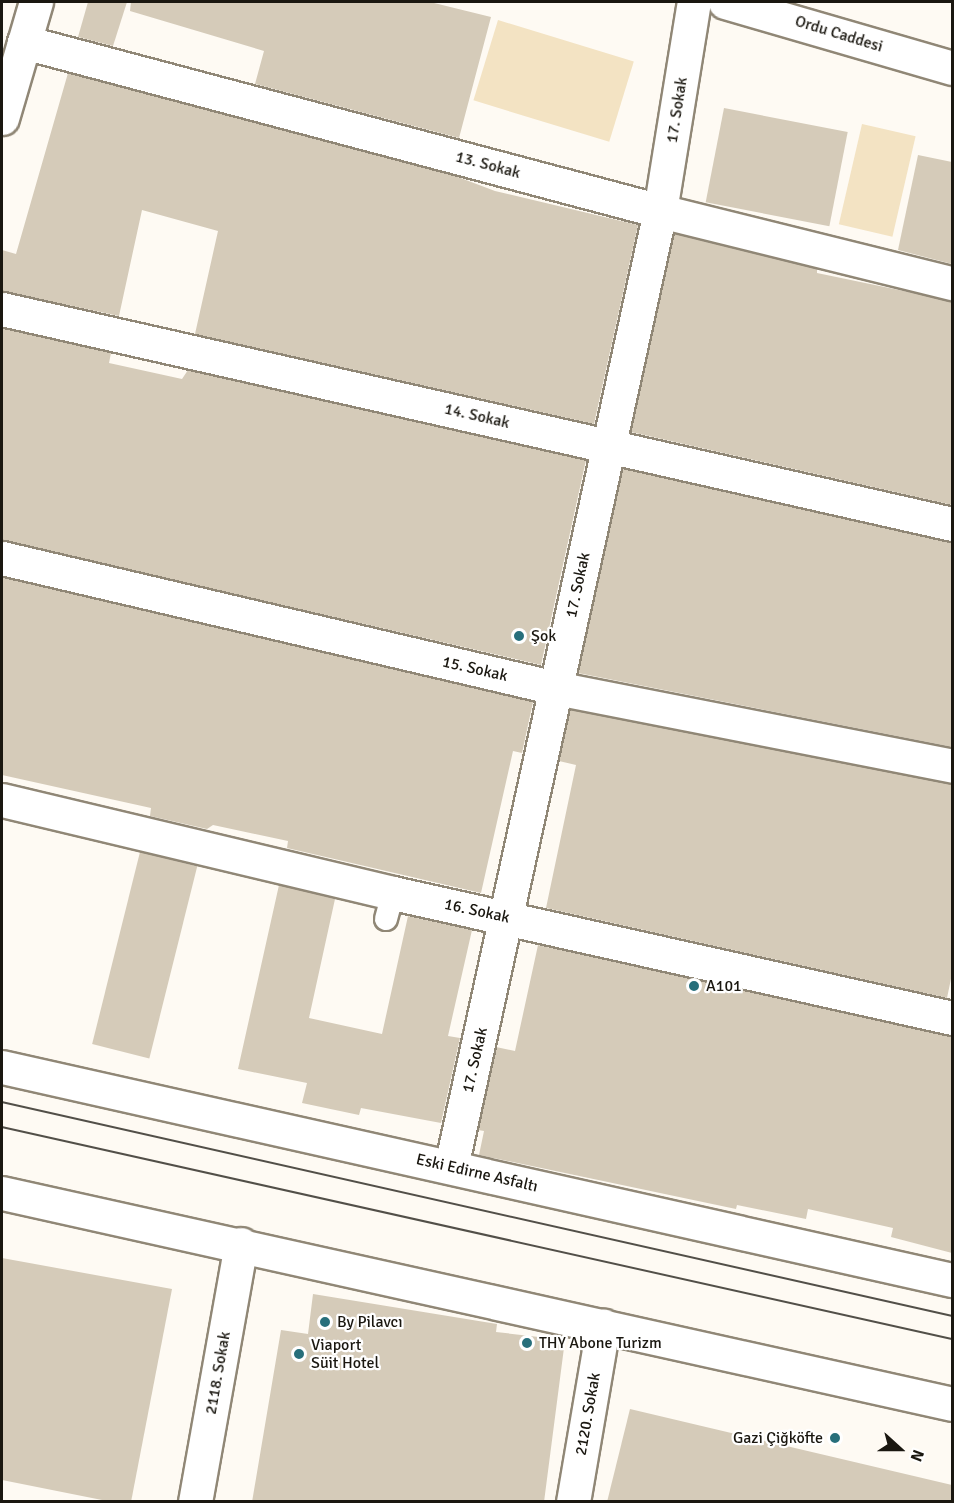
<!DOCTYPE html>
<html>
<head>
<meta charset="utf-8">
<style>
	body { margin:0 }
	#map { position:relative; width:954px; height:1503px; overflow:hidden; background:#fefaf3; font-family:Signika,sans-serif }
	div>[style] { position:absolute }
	[style*='--x'] { left:calc(var(--x)*1px); top:calc(var(--y)*1px); width:calc(var(--w)*1px); rotate:calc(var(--a)*1deg) }
	.green>* { inset:0; background:#f3e3c3; transform-origin:0 0 }
	.building>* { inset:0; background:#d5cbb9; transform-origin:0 0 }
	.roads { filter:drop-shadow(2px 0 #908776) drop-shadow(-2px 0 #908776) drop-shadow(0 2px #908776) drop-shadow(0 -2px #908776) }
	.service>* { height:22px; margin:-11px; padding:0 11px; transform-origin:11px; border-radius:11px; background:#fff }
	.minor>* { height:33px; margin:-16.5px; padding:0 16.5px; transform-origin:16.5px; border-radius:16.5px; background:#fff }
	.tertiary>* { height:33px; margin:-16.5px; padding:0 16.5px; transform-origin:16.5px; border-radius:16.5px; background:#fff }
	.secondary>* { height:33px; margin:-16.5px; padding:0 16.5px; transform-origin:16.5px; border-radius:16.5px; background:#fff }
	.primary>* { height:33px; margin:-16.5px; padding:0 16.5px; transform-origin:16.5px; border-radius:16.5px; background:#fff }
	.tram>* { height:1.5px; margin:-0.75px; padding:0 0.75px; transform-origin:0.75px; border-radius:0.75px; background:#524f48 }
	.dots>* { width:16px; height:16px; translate:-50% -50%; box-sizing:border-box; border:3px solid #fff; border-radius:50% }
	span { translate:-50% -50%; white-space:nowrap; text-align:center; line-height:1.15; -webkit-text-stroke:4.5px #fff; paint-order:stroke }
	.street-label { font-size:16px; color:#1a1710 }
	.poi-label { font-size:16px; color:#1a1710 }
	.left { translate:0 -50%; text-align:left }
	.right { translate:-100% -50%; text-align:right }
	.frame { position:absolute; inset:0; border:3px solid #1a1710; pointer-events:none }
	.north { position:absolute; left:870px; top:1419px; width:60px; height:60px; -webkit-text-stroke:4px #fff; paint-order:stroke; rotate:111deg; font-size:16px; font-weight:700; line-height:24px; text-align:center; color:#1a1710 }
	.north::after { content:''; display:block; margin:auto; width:21px; height:27px; background:#1a1710; clip-path:polygon(50% 0,100% 100%,50% 72%,0 100%) }
</style>
</head>
<body>
<div id="map">
	<div class="green">
		<i style="left:498px;top:20px;width:142px;height:84px;rotate:17deg"></i>
		<i style="left:862px;top:124px;width:55px;height:103px;rotate:13deg"></i>
	</div>
	<div class="building">
		<i style="clip-path:polygon(88px 2px,127px 2px,113px 46px,78px 37px)"></i>
		<i style="clip-path:polygon(131px 2px,430px 2px,491px 17px,459px 138px,255px 84px,264px 51px,130px 11px)"></i>
		<i style="clip-path:polygon(68px 73px,450px 174px,495px 191px,638px 225px,594px 424px,195px 334px,218px 231px,142px 210px,119px 316px,2px 291px,2px 250px,16px 254px)"></i>
		<i style="left:724px;top:108px;width:126px;height:96px;rotate:11deg"></i>
		<i style="clip-path:polygon(918px 155px,952px 162px,952px 264px,898px 250px)"></i>
		<i style="clip-path:polygon(674px 234px,817px 269px,817px 273px,952px 301px,952px 505px,631px 432px)"></i>
		<i style="clip-path:polygon(2px 328px,111px 353px,109px 363px,182px 379px,188px 370px,586px 460px,541px 665px,2px 540px)"></i>
		<i style="clip-path:polygon(623px 469px,952px 542px,952px 747px,578px 673px)"></i>
		<i style="clip-path:polygon(2px 577px,533px 702px,522px 753px,513px 751px,481px 893px,287px 848px,288px 841px,213px 825px,207px 829px,150px 816px,151px 808px,2px 775px)"></i>
		<i style="clip-path:polygon(570px 710px,952px 784px,952px 974px,947px 998px,546px 908px,576px 765px,559px 761px)"></i>
		<i style="left:140px;top:852px;width:59px;height:198px;rotate:14deg"></i>
		<i style="clip-path:polygon(279px 885px,335px 899px,309px 1018px,382px 1034px,408px 916px,472px 930px,448px 1036px,460px 1038px,441px 1123px,361px 1108px,359px 1115px,302px 1103px,307px 1083px,238px 1069px)"></i>
		<i style="clip-path:polygon(538px 945px,952px 1036px,952px 1253px,891px 1237px,893px 1228px,808px 1209px,806px 1219px,737px 1205px,736px 1209px,479px 1155px,484px 1131px,478px 1130px,496px 1047px,515px 1051px)"></i>
		<i style="clip-path:polygon(2px 1258px,172px 1289px,131px 1502px,112px 1502px,2px 1480px)"></i>
		<i style="clip-path:polygon(313px 1294px,497px 1324px,496px 1332px,565px 1340px,544px 1502px,252px 1502px,281px 1330px,308px 1334px)"></i>
		<i style="clip-path:polygon(630px 1409px,952px 1485px,952px 1502px,607px 1502px)"></i>
	</div>
	<div class="roads">
		<div class="service">
			<i style="--x:386;--y:919;--w:27;--a:-75"></i>
		</div>
		<div class="minor">
			<i style="--x:24;--y:42;--w:658;--a:14.88"></i>
			<i style="--x:660;--y:211;--w:301;--a:13.9"></i>
			<i style="--x:2;--y:118;--w:121;--a:-73.7"></i>
			<i style="--x:2;--y:309;--w:974;--a:12.75"></i>
			<i style="--x:2;--y:558;--w:569;--a:13.21"></i>
			<i style="--x:556;--y:688;--w:404;--a:11.1"></i>
			<i style="--x:2;--y:800;--w:402;--a:13.4"></i>
			<i style="--x:393;--y:893;--w:573;--a:12.6"></i>
			<i style="--x:451;--y:1167;--w:979;--a:-77.67"></i>
			<i style="--x:660;--y:211;--w:212;--a:-80.8"></i>
			<i style="--x:573;--y:1502;--w:179;--a:-80.3"></i>
		</div>
		<div class="tertiary">
			<i style="--x:195;--y:1502;--w:262;--a:-79.9"></i>
		</div>
		<div class="secondary">
			<i style="--x:725;--y:2;--w:236;--a:16.2"></i>
		</div>
		<div class="primary">
			<i style="--x:2;--y:1067;--w:974;--a:12.64"></i>
			<i style="--x:2;--y:1193;--w:973;--a:12.52"></i>
		</div>
	</div>
	<div class="tram">
		<i style="--x:2;--y:1102;--w:974;--a:12.69"></i>
		<i style="--x:2;--y:1127;--w:973;--a:12.58"></i>
	</div>
	<div class="dots">
		<i style="left:519px;top:636px;background:#276f7b"></i>
		<i style="left:694px;top:986px;background:#276f7b"></i>
		<i style="left:325px;top:1322px;background:#276f7b"></i>
		<i style="left:527px;top:1343px;background:#276f7b"></i>
		<i style="left:299px;top:1354px;background:#276f7b"></i>
		<i style="left:835px;top:1438px;background:#276f7b"></i>
	</div>
	<div class="street-label">
		<span style="left:839px;top:34px;rotate:17deg">Ordu Caddesi</span>
		<span style="left:677px;top:110px;rotate:-81deg">17. Sokak</span>
		<span style="left:488px;top:165px;rotate:15deg">13. Sokak</span>
		<span style="left:477px;top:416px;rotate:13deg">14. Sokak</span>
		<span style="left:578px;top:585px;rotate:-78deg">17. Sokak</span>
		<span style="left:475px;top:669px;rotate:13deg">15. Sokak</span>
		<span style="left:477px;top:911px;rotate:12deg">16. Sokak</span>
		<span style="left:475px;top:1060px;rotate:-77deg">17. Sokak</span>
		<span style="left:477px;top:1173px;rotate:13deg">Eski Edirne Asfaltı</span>
		<span style="left:218px;top:1373px;rotate:-80deg">2118. Sokak</span>
		<span style="left:588px;top:1414px;rotate:-80deg">2120. Sokak</span>
	</div>
	<div class="poi-label">
		<span class="left" style="left:531px;top:636px">Şok</span>
		<span class="left" style="left:706px;top:986px">A101</span>
		<span class="left" style="left:337px;top:1322px">By Pilavcı</span>
		<span class="left" style="left:539px;top:1343px">THY Abone Turizm</span>
		<span class="left" style="left:311px;top:1354px">Viaport<br>Süit Hotel</span>
		<span class="right" style="left:823px;top:1438px">Gazi Çiğköfte</span>
	</div>
	<div class="frame"></div>
	<div class="north">N</div>
</div>
</body>
</html>
